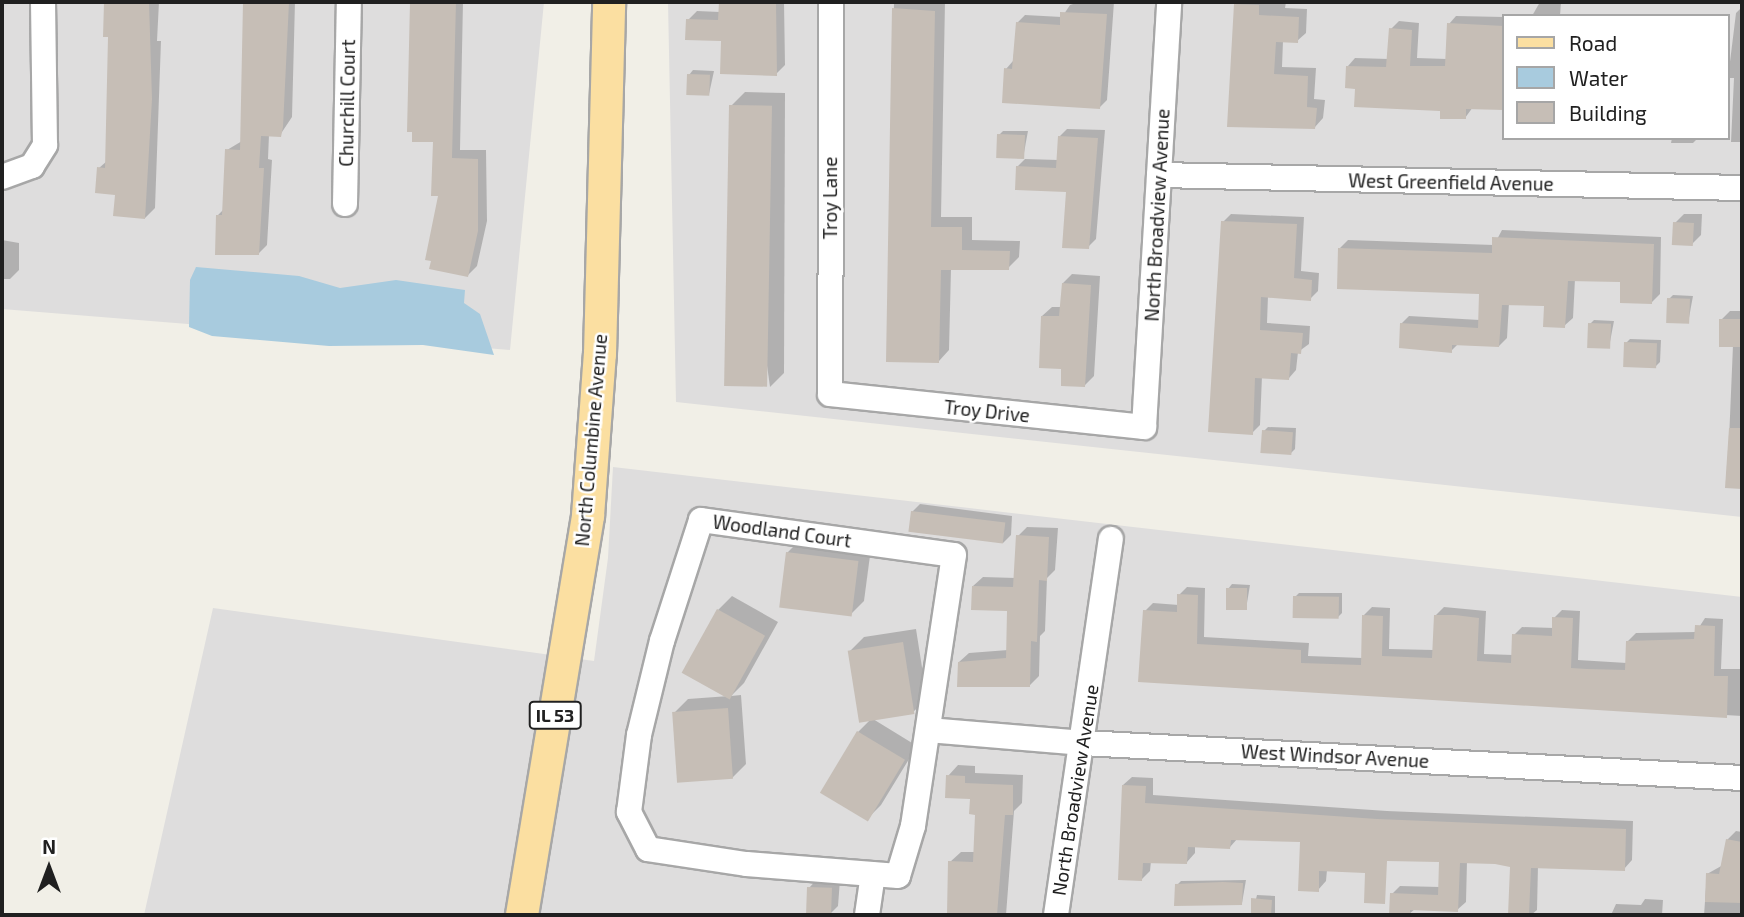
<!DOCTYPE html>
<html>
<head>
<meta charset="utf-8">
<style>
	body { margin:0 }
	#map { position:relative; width:1744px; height:917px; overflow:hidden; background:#f1efe7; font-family:"Exo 2",sans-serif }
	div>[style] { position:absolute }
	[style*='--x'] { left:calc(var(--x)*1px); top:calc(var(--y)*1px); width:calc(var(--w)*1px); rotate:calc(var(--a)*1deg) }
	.residential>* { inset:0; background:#dedddd }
	.water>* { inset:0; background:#a8cbde }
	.shadow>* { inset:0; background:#0003 }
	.building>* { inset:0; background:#c6beb6; transform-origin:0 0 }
	.roads { filter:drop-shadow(2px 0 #a7a7a7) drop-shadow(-2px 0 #a7a7a7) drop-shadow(0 2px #a7a7a7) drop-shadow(0 -2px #a7a7a7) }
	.minor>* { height:24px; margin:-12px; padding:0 12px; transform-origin:12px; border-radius:12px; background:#fff }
	.major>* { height:32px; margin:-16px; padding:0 16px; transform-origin:16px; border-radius:16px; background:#fbdfa1 }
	span { translate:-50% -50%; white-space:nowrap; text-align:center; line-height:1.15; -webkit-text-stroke:5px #fff; paint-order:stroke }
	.shield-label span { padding:2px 5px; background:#fff; border:2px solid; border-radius:5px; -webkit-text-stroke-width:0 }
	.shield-label { font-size:18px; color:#202020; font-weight:700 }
	.street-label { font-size:19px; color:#202020 }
	.frame { position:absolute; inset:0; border:4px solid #202020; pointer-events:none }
	.legend { position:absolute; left:1502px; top:14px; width:228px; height:126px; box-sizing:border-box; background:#fff; border:2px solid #a6a6a6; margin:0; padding:9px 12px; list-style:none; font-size:21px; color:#202020 }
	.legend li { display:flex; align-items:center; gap:14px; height:35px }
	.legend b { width:35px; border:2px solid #a6a6a6 }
	.north { position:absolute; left:14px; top:833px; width:70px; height:70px; -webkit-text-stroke:5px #fff; paint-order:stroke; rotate:0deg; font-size:19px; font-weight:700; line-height:28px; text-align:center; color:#202020 }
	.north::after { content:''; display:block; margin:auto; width:24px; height:32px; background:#202020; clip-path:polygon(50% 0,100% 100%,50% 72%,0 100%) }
</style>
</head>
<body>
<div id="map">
	<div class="residential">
		<i style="clip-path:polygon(2px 2px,544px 2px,510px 350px,2px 309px)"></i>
		<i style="clip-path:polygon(evenodd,668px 2px,1742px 2px,1742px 517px,676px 402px,668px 2px,1504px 16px,1728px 16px,1728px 138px,1504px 138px,1504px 16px)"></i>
		<i style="clip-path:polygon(613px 467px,1742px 597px,1742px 915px,144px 915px,213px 608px,594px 661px,608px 558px)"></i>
	</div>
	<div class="water">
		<i style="clip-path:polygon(196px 267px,299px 276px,340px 288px,396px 280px,465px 290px,464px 303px,480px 314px,494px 355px,423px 345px,329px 346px,212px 336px,189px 327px,190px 280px)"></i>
	</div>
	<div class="shadow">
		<i style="clip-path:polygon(109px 2px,159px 2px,157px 41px,161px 41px,155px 208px,145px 218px,117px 193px,99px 168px,107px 161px)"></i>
		<i style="clip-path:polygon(245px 2px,295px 2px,292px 117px,280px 135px,269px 135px,268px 159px,272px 160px,267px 245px,258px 254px,218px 215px,224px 209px,227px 150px,242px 141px)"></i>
		<i style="clip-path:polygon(411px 2px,463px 2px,460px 150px,486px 150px,487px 221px,477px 266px,468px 275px,440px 194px,434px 141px,409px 130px)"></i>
		<i style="clip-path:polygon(721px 2px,784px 2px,785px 65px,776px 74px,688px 20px,697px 11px,720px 12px)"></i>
		<i style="clip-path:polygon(894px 2px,945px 2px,941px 217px,972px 217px,972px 240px,1020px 241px,1019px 257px,1008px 268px,951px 269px,949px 350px,939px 361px,888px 360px)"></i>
		<i style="clip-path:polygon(1079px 2px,1114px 2px,1107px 100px,1099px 108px,1006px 69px,1013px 61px,1018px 22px,1025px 15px,1062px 17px,1070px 5px)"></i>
		<i style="clip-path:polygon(1236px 2px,1286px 2px,1285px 8px,1307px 9px,1306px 33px,1297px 41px,1283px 41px,1282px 67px,1316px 68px,1314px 99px,1325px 100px,1323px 118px,1315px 127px,1229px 125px)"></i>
		<i style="clip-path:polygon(1540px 2px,1561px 2px,1560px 16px,1532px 16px)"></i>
		<i style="clip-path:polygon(1742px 7px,1742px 142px,1731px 142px,1734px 78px,1728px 78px,1736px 13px)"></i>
		<i style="clip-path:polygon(1456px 16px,1504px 17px,1504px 109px,1473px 107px,1465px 118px,1357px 87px,1348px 66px,1355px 58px,1389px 59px,1391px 29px,1399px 21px,1419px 23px,1417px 58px,1447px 59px,1449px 24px)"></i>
		<i style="clip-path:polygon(693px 70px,714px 71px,709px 94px,689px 75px)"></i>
		<i style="clip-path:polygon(745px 92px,785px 93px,784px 373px,770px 387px,731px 106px)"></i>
		<i style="clip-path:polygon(1067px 129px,1105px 130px,1096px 239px,1088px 247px,1067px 191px,1017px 167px,1025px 159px,1058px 160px,1059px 137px)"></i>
		<i style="clip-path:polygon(1003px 131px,1028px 131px,1023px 158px,999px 135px)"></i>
		<i style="clip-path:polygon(1672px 138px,1698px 138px,1693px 143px,1671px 143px)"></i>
		<i style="clip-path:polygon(1231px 214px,1304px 217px,1301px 271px,1319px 273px,1318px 291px,1310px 299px,1268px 296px,1267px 323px,1310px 326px,1309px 344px,1298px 352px,1296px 370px,1289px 378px,1262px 376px,1260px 425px,1252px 433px,1223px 222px)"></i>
		<i style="clip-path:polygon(1684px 214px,1702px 214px,1701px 235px,1692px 244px,1675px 223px)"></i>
		<i style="clip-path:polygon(1502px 230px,1661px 237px,1660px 294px,1652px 302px,1622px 281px,1575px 279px,1573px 318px,1564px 326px,1545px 304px,1509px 303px,1507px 338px,1499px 346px,1458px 344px,1451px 351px,1401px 324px,1409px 316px,1480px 320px,1481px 292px,1340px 248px,1348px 240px,1494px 245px)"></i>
		<i style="clip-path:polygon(2px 240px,19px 243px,19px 270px,10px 279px,2px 279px)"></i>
		<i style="clip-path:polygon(1072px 274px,1100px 276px,1094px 376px,1085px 385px,1063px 367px,1042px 316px,1052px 307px,1062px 307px,1063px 283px)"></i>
		<i style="clip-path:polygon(1673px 295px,1693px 296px,1688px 323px,1669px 299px)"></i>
		<i style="clip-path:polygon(1730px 311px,1742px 311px,1742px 487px,1727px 487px,1733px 345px,1721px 320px)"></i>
		<i style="clip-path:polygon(1594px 320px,1614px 321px,1609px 347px,1590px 324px)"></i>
		<i style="clip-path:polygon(1630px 339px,1661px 340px,1660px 362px,1655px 367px,1626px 343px)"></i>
		<i style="clip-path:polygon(1268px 427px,1296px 428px,1295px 449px,1291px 453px,1264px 431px)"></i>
		<i style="clip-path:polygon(920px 504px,1012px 516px,1011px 535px,1003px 543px,912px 512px)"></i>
		<i style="clip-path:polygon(1027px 527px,1058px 528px,1055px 570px,1047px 578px,1045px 631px,1040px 636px,1039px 676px,1030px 685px,959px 662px,969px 653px,1008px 650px,1009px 610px,973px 586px,983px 577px,1016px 578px,1018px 536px)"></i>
		<i style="clip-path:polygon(801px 539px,871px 548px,864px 601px,850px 615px,787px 553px)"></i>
		<i style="clip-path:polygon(1232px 584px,1250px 585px,1246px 609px,1228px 589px)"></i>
		<i style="clip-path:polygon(1187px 587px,1205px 588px,1204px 637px,1309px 643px,1308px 656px,1363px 658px,1364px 615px,1372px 607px,1390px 608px,1389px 649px,1434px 650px,1436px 615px,1444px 607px,1486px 611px,1484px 654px,1513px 655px,1514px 635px,1522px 627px,1554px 628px,1554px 618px,1562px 610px,1580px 611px,1578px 660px,1627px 663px,1628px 641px,1636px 633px,1696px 632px,1705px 618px,1723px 619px,1721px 669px,1742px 669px,1742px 716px,1140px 680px,1145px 611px,1153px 603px,1179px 605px,1179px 595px)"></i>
		<i style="clip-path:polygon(1299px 593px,1342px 593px,1342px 613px,1338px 617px,1295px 597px)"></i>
		<i style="clip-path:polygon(732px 596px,778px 622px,744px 683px,731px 696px,741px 695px,746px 764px,732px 778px,674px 713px,688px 699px,729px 696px,718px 610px)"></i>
		<i style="clip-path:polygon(916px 629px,927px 699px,913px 712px,873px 719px,917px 746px,881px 805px,867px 819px,858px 732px,871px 719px,850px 651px,864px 637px)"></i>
		<i style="clip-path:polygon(958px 765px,975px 766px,975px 773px,1023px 775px,1022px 803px,1014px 811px,1006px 915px,958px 915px,950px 862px,961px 852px,975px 852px,976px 813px,971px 797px,948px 776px)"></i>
		<i style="clip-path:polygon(1132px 777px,1153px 778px,1153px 795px,1387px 811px,1633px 821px,1632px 860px,1624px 869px,1538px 866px,1537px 910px,1531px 915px,1510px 915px,1512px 865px,1495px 863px,1467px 862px,1466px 902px,1457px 910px,1415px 909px,1409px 914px,1392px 894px,1400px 886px,1440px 887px,1441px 860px,1367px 858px,1327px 870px,1326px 881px,1318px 890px,1301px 840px,1238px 838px,1230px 847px,1195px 846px,1195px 853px,1187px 862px,1151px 861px,1150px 871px,1142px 879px,1123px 785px)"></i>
		<i style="clip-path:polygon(1736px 831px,1742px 832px,1742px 915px,1704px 915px,1707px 874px,1723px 865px,1727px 840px)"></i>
		<i style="clip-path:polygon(818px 878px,840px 880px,838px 906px,829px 915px,807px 914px,809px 888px)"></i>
		<i style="clip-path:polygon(1246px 880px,1242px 903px,1177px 885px,1181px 881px)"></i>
		<i style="clip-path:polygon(1257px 895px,1275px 896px,1275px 915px,1252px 915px)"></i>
		<i style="clip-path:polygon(1645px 899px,1663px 900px,1662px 915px,1611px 915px,1616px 904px,1641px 905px)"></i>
	</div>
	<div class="building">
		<i style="clip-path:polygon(104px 2px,149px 2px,152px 99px,145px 219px,113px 216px,115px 195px,95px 193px,97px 167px,105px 168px,108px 37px,103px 37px)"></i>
		<i style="clip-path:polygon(243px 2px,289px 2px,283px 127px,281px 137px,261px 136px,259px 168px,264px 168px,259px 255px,215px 255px,216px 215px,222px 215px,225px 149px,240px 150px)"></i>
		<i style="clip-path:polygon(410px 2px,456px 2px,452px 158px,478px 159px,478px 231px,468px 277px,429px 269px,431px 261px,425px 260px,438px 196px,431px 196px,433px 142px,412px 142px,412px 132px,407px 132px)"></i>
		<i style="clip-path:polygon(719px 2px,776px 2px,777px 76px,720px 74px,721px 41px,685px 40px,686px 19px,718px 20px)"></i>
		<i style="clip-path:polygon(1234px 4px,1259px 5px,1259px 15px,1299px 17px,1298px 43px,1276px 42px,1274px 74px,1308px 76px,1307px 107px,1317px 108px,1315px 129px,1227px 127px)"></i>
		<i style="clip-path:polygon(892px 8px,935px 11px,931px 227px,962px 227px,962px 250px,1010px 251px,1009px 270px,941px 270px,939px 363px,886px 362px)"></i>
		<i style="clip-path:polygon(1060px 12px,1107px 14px,1100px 109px,1002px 103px,1004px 68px,1012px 69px,1016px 22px,1060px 25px)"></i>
		<i style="clip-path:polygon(1447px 23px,1504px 26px,1504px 110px,1466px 109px,1466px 119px,1440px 119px,1440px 111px,1354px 107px,1355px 89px,1345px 88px,1346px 66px,1386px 67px,1389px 28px,1412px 30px,1410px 66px,1445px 66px)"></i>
		<i style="left:687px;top:74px;width:23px;height:21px;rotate:2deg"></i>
		<i style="left:729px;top:105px;width:43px;height:281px;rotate:1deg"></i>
		<i style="left:997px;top:134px;width:28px;height:24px;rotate:2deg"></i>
		<i style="clip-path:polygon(1058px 136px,1098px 138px,1089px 249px,1062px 248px,1066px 192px,1015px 190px,1016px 166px,1056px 168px)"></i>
		<i style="clip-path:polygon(1221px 221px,1297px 224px,1294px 278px,1312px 280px,1311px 301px,1261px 297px,1260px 330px,1303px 333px,1301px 354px,1291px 353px,1289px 380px,1255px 378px,1253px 435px,1208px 432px)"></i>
		<i style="left:1673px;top:222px;width:21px;height:23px;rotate:3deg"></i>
		<i style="clip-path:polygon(1492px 237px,1654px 244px,1652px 304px,1620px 303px,1620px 282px,1568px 281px,1565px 328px,1543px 327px,1544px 306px,1502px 305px,1499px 347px,1452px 345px,1452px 353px,1399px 348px,1400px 323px,1478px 328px,1479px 294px,1337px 289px,1338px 248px,1492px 253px)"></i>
		<i style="clip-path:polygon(1062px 283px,1091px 285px,1085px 387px,1061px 386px,1061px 369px,1039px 368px,1041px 316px,1059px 316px)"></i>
		<i style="left:1667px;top:298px;width:23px;height:25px;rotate:2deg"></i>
		<i style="left:1719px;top:319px;width:23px;height:28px"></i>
		<i style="left:1588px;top:323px;width:23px;height:25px;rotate:2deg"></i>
		<i style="left:1624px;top:342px;width:33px;height:25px;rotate:2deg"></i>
		<i style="clip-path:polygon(1729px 428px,1742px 428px,1742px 489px,1725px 488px)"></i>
		<i style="left:1262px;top:430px;width:31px;height:23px;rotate:4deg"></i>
		<i style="left:911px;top:511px;width:95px;height:21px;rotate:7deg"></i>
		<i style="clip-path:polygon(1016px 535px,1049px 537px,1047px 581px,1039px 580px,1037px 642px,1031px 641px,1030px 687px,957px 687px,958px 662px,1006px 658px,1007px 611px,971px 610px,972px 586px,1013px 587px)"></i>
		<i style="left:786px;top:552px;width:73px;height:56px;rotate:7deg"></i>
		<i style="left:1226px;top:588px;width:21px;height:22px"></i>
		<i style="clip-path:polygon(1177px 594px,1198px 595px,1197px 644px,1301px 650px,1301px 663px,1361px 665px,1362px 615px,1383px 616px,1382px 656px,1432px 658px,1434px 615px,1455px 615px,1479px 618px,1477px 661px,1511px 663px,1512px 634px,1552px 636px,1552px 617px,1573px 618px,1571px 668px,1587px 669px,1625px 670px,1626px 641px,1694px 639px,1695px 625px,1715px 626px,1714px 676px,1728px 676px,1727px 718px,1138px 682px,1143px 610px,1177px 612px)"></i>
		<i style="left:1293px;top:596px;width:46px;height:22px;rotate:1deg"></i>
		<i style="left:717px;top:609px;width:55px;height:73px;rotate:29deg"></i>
		<i style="left:903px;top:642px;width:73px;height:56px;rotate:81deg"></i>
		<i style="left:728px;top:708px;width:71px;height:56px;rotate:86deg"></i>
		<i style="left:857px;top:731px;width:56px;height:72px;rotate:31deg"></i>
		<i style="clip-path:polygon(946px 775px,965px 776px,965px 783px,1013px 785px,1013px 815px,1005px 815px,997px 915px,947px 914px,948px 861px,973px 862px,975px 815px,969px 814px,970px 799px,945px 798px)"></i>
		<i style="clip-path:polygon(1122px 785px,1146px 786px,1145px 803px,1377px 819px,1626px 829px,1625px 871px,1531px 868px,1529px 915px,1508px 915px,1510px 867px,1495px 864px,1460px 863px,1458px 912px,1410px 910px,1410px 915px,1389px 915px,1390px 893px,1438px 895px,1439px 862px,1387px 861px,1385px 904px,1364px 903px,1365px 873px,1319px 871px,1319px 892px,1298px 891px,1300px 842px,1231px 840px,1230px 849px,1188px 847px,1187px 864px,1143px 863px,1142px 881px,1118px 880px)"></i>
		<i style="clip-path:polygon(1726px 839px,1742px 842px,1742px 903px,1705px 902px,1706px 873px,1719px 874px)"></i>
		<i style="clip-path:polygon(1223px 882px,1243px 883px,1242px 905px,1174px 906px,1175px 884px)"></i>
		<i style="left:807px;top:887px;width:25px;height:28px;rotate:2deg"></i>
		<i style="clip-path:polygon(1251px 898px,1272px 900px,1271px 915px,1251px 915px)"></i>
	</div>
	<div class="roads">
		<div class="minor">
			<i style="--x:831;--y:2;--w:392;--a:90.1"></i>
			<i style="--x:830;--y:394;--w:316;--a:6"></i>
			<i style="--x:1144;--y:427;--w:426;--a:-86.6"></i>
			<i style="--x:1159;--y:175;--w:583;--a:1.28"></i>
			<i style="--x:2;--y:177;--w:32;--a:-20"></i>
			<i style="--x:32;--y:166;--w:25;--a:-58"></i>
			<i style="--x:45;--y:145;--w:143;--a:-90.8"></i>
			<i style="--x:345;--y:204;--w:202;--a:-88.9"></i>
			<i style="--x:701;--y:520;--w:255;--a:7.9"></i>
			<i style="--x:954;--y:555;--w:274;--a:98.6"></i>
			<i style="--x:913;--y:826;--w:52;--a:106.7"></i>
			<i style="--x:898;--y:876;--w:152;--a:-175.5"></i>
			<i style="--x:746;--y:864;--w:99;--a:-171.3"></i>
			<i style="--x:648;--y:849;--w:42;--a:-117.2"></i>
			<i style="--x:629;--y:812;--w:78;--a:-82.6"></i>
			<i style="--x:639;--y:735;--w:97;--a:-76.3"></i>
			<i style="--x:662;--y:641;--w:127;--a:-72.1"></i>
			<i style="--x:928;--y:730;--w:156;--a:4.8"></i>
			<i style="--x:1083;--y:743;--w:660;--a:3.04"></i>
			<i style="--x:867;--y:915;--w:41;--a:-81.7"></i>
			<i style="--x:1056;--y:915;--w:380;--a:-81.7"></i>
		</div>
		<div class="major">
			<i style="--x:522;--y:915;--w:404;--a:-80.6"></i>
			<i style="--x:588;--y:516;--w:162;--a:-85.8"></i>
			<i style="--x:600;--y:354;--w:352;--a:-88.5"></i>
		</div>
	</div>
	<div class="shield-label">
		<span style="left:555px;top:715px">IL 53</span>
	</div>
	<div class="street-label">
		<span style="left:347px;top:103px;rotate:-89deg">Churchill Court</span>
		<span style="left:1451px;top:182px;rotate:1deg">West Greenfield Avenue</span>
		<span style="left:830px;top:198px;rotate:-90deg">Troy Lane</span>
		<span style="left:1157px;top:215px;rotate:-87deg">North Broadview Avenue</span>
		<span style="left:987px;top:411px;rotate:6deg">Troy Drive</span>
		<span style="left:591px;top:440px;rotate:-85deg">North Columbine Avenue</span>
		<span style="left:782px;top:531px;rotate:8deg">Woodland Court</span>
		<span style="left:1335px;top:756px;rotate:3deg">West Windsor Avenue</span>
		<span style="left:1075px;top:790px;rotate:-81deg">North Broadview Avenue</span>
	</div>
	<div class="frame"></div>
	<ul class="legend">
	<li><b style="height:9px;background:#fbdfa1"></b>Road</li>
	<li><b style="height:19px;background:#a8cbde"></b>Water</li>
	<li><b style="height:19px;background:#c6beb6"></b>Building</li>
	</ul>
	<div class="north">N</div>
</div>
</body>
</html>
